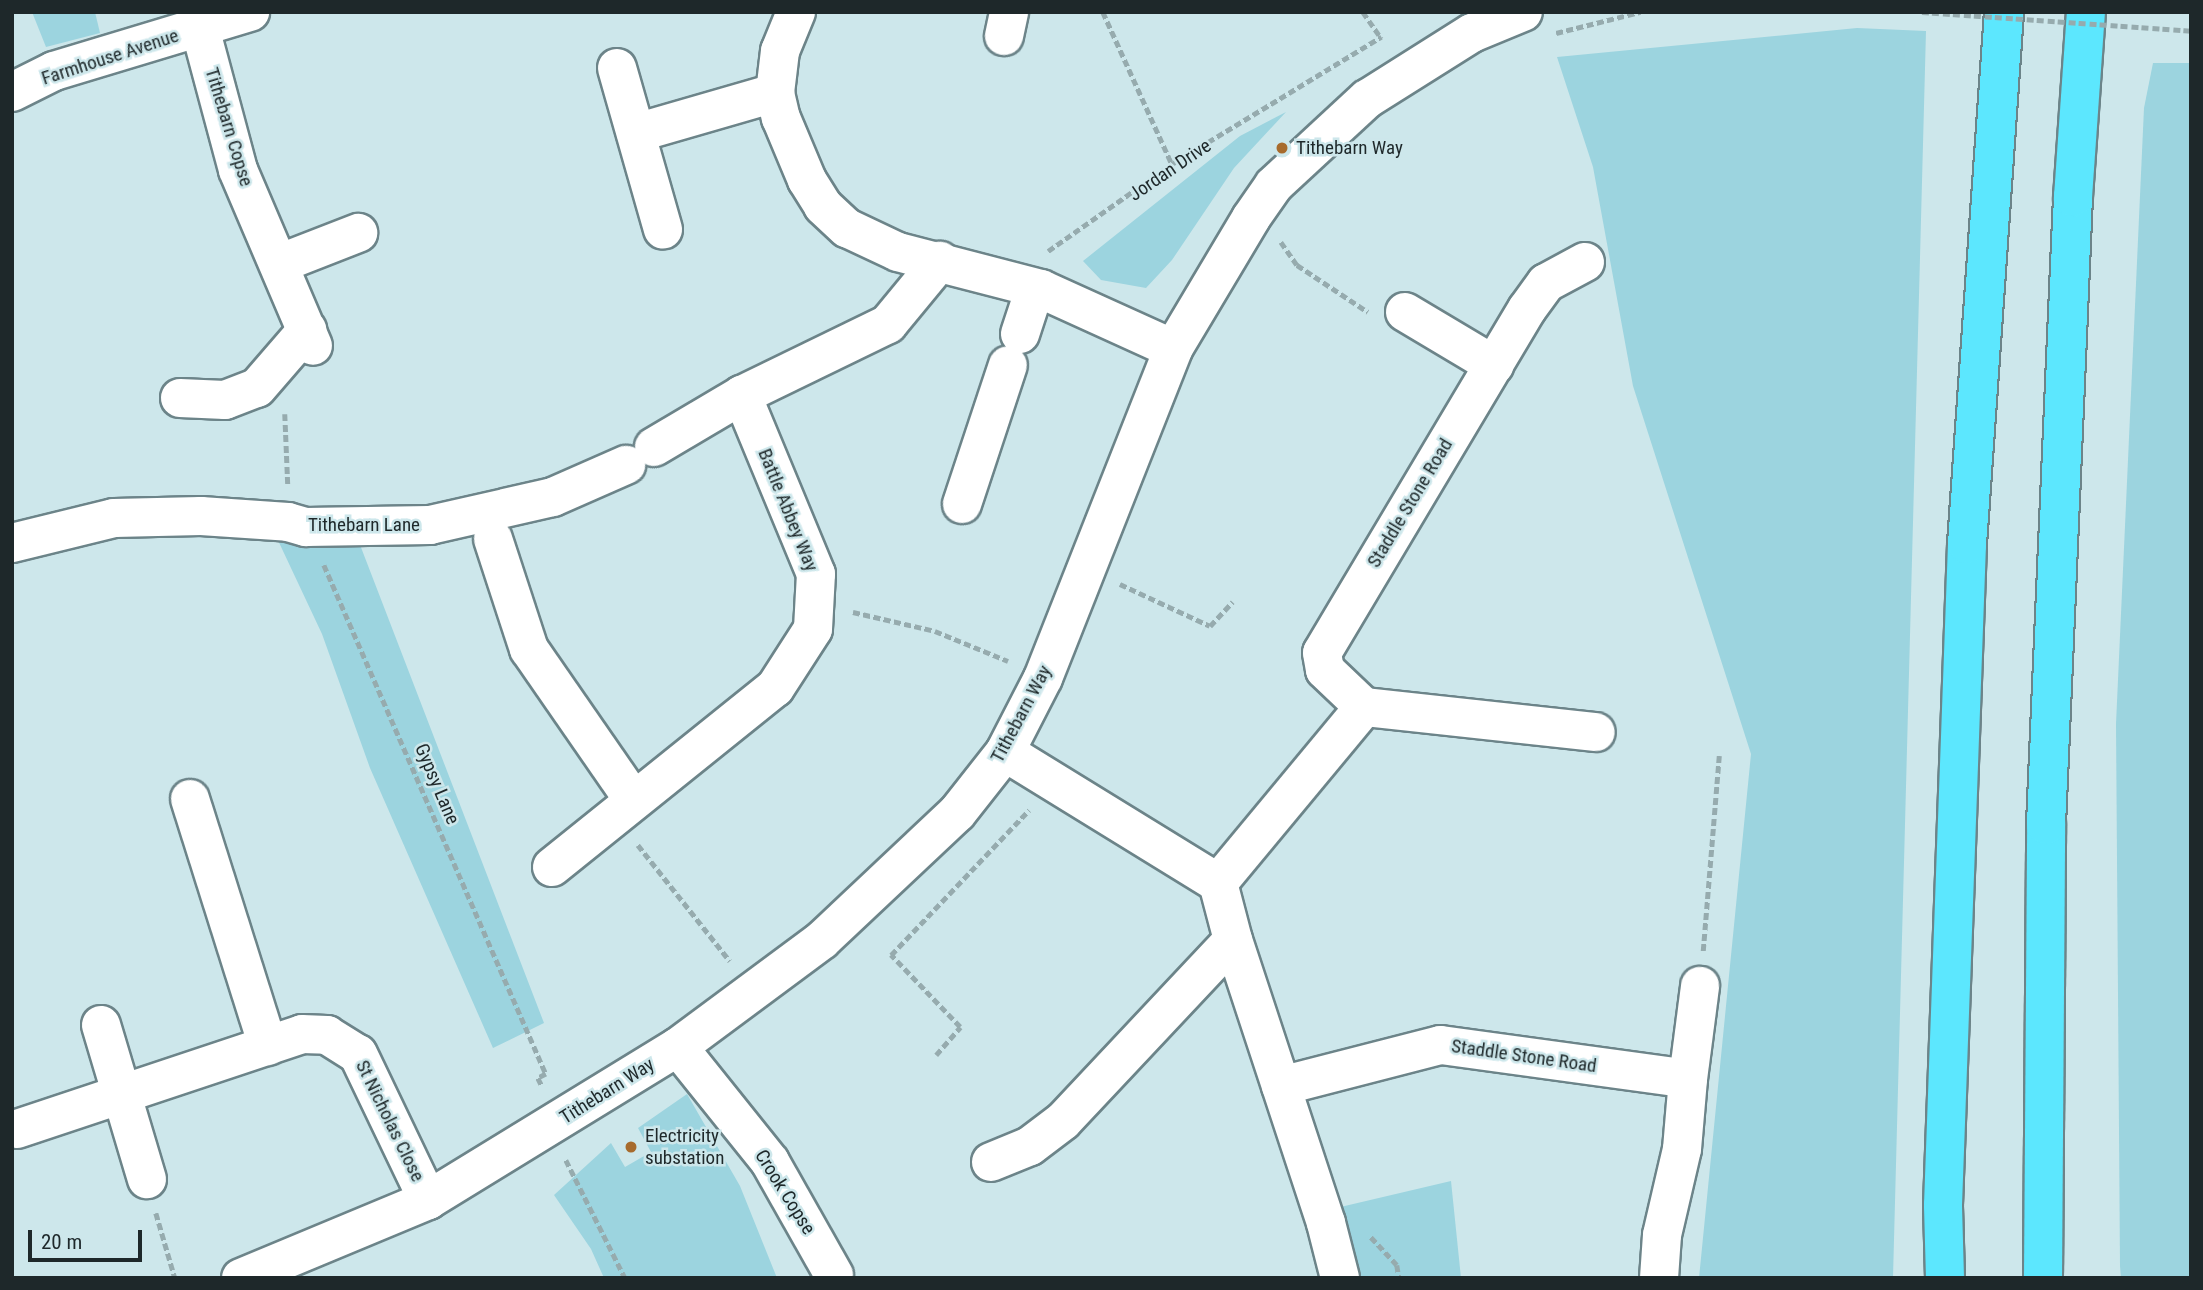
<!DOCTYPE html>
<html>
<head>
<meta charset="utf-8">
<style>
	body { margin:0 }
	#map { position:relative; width:2203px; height:1290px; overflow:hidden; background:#cde7eb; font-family:"Roboto Condensed",sans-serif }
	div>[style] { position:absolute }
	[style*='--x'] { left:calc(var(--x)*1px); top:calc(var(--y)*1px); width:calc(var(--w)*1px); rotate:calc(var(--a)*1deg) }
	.green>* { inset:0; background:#9cd4df }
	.path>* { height:4.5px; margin-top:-2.25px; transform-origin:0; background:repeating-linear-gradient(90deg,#96abae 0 7px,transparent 0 10.5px) }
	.roads { filter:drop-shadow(2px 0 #6c8489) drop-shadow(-2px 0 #6c8489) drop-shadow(0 2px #6c8489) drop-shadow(0 -2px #6c8489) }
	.minor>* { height:38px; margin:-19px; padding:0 19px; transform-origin:19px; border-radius:19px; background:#fff }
	.highway>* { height:38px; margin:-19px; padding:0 19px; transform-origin:19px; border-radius:19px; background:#5ce7fe }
	.path-bridge>* { height:4.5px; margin-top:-2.25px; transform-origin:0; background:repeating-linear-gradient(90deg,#96abae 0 7px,transparent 0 10.5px) }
	.dots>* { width:19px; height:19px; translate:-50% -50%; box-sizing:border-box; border:4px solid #cde7eb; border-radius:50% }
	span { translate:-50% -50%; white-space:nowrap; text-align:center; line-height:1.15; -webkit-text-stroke:5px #cde7eb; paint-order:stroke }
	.street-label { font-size:19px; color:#1e282a }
	.poi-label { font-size:19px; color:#1e282a }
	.left { translate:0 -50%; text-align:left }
	.frame { position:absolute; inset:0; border:14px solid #1e282a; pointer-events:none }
	.scale { position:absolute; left:28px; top:1230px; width:114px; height:32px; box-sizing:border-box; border:4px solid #1e282a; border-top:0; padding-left:9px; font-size:21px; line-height:24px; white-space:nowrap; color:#1e282a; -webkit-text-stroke:5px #cde7eb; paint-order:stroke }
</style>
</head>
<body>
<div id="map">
	<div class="green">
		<i style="clip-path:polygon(32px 12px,95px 12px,100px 33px,46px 47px)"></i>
		<i style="clip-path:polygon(1857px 28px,1926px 31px,1893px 1278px,1699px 1278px,1751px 754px,1633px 386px,1593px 167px,1557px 57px)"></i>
		<i style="clip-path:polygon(2153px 63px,2191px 63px,2191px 1278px,2121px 1278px,2120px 1266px,2116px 724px,2144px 108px)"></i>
		<i style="clip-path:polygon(1286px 112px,1234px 168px,1172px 260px,1146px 288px,1101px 280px,1083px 261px,1240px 136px)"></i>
		<i style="clip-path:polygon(275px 534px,357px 537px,544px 1023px,493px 1048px,370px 768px,322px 634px)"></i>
		<i style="clip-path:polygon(687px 1094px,740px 1186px,777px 1278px,604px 1278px,591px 1249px,554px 1195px,611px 1143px,625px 1167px,651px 1152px,638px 1128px)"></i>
		<i style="clip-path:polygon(1451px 1181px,1461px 1278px,1353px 1278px,1332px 1209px)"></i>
	</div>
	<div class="path">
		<i style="--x:1103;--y:12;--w:167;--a:65.6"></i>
		<i style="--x:1363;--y:12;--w:32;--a:55"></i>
		<i style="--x:1556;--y:33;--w:87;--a:-14"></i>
		<i style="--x:1281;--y:242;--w:28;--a:55"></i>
		<i style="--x:1297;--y:265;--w:85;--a:33.5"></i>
		<i style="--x:1048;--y:251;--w:151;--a:-35.1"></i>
		<i style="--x:1172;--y:164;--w:245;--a:-31.3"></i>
		<i style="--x:285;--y:414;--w:72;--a:87.6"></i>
		<i style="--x:324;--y:565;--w:555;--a:66.44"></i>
		<i style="--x:546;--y:1074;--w:9;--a:153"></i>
		<i style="--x:538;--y:1078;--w:9;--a:63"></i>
		<i style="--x:1120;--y:584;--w:99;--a:25"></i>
		<i style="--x:1210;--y:626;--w:33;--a:-47"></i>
		<i style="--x:853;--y:612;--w:84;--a:13"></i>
		<i style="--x:935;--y:631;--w:79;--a:22.3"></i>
		<i style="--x:638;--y:845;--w:148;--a:51.6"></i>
		<i style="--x:1703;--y:951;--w:196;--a:-85.3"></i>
		<i style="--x:936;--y:1055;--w:37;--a:-49"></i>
		<i style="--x:960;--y:1027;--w:100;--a:-133.8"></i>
		<i style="--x:891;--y:955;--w:200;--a:-46.4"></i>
		<i style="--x:566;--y:1160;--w:132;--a:63.4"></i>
		<i style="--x:156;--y:1213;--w:68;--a:73.7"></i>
		<i style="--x:1371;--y:1237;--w:38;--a:47"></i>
		<i style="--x:1397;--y:1265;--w:13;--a:81"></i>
	</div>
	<div class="roads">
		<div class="minor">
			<i style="--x:796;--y:12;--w:42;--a:112.3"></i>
			<i style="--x:780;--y:51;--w:42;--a:96.8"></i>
			<i style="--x:775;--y:93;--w:26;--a:77"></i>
			<i style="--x:781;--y:118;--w:67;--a:67.2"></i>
			<i style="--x:807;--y:180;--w:31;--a:58"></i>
			<i style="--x:823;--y:206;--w:33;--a:43"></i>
			<i style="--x:847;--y:228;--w:56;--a:25.2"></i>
			<i style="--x:898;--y:252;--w:148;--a:14.5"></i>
			<i style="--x:1041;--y:289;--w:145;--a:24.4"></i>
			<i style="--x:200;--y:28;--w:147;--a:75"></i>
			<i style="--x:238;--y:170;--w:191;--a:66.9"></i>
			<i style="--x:1004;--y:36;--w:25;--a:-78"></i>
			<i style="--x:617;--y:68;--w:168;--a:74.1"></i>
			<i style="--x:12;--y:92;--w:47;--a:-26.6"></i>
			<i style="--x:54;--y:71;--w:205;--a:-16.8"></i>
			<i style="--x:636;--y:133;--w:145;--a:-16.1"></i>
			<i style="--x:1585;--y:262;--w:44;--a:151.7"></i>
			<i style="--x:1546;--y:283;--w:32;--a:126"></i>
			<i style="--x:1527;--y:309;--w:400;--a:120.8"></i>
			<i style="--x:1322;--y:653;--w:17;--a:80"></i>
			<i style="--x:1325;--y:670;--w:54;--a:43.5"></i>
			<i style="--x:1364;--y:707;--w:233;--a:6.2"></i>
			<i style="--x:281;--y:263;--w:83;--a:-21.3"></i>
			<i style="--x:1405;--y:312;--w:104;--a:30.8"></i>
			<i style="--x:1020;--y:334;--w:48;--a:-71.9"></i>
			<i style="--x:180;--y:398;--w:45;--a:2.5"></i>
			<i style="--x:225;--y:400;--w:34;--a:-21"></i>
			<i style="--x:257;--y:388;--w:77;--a:-49.2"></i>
			<i style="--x:654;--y:447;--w:102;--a:-30.6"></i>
			<i style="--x:742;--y:395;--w:162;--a:-25.9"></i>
			<i style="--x:888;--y:324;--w:82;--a:-50.5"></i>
			<i style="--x:962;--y:504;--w:146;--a:-71.7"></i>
			<i style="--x:493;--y:539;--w:116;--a:71.9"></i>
			<i style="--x:529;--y:649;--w:183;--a:55.3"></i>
			<i style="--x:12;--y:543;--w:105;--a:-13.8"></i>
			<i style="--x:114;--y:518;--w:87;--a:-1.3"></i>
			<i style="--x:201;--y:516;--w:87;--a:3.9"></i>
			<i style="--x:288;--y:522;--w:19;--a:16"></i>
			<i style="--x:306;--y:527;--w:124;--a:-0.9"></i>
			<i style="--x:430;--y:525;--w:126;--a:-12.8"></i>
			<i style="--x:553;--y:497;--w:80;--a:-23.7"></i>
			<i style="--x:190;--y:799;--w:259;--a:72.5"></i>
			<i style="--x:552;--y:867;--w:286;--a:-38.8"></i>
			<i style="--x:775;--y:688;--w:70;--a:-57.2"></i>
			<i style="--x:813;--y:629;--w:55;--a:-86.9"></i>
			<i style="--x:816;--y:574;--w:194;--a:-112.5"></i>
			<i style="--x:1218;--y:883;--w:229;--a:-50.3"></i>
			<i style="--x:1233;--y:940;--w:298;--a:71.8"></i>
			<i style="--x:1326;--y:1223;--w:57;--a:75.7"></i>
			<i style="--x:101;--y:1025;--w:161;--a:73.4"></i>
			<i style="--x:678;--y:1047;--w:147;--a:51.3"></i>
			<i style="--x:770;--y:1162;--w:130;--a:60.5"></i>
			<i style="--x:1281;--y:1086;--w:165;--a:-14.4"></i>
			<i style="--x:1441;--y:1045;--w:249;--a:7.8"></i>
			<i style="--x:1688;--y:1079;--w:94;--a:-82.6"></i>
			<i style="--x:17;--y:1129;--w:300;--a:-18.4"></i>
			<i style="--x:302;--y:1034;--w:25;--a:2"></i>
			<i style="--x:327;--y:1035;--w:36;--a:32"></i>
			<i style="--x:358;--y:1054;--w:162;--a:64.4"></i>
			<i style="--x:991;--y:1162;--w:42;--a:-22.3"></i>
			<i style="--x:1030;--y:1146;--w:41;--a:-37.1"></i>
			<i style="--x:1063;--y:1121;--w:248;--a:-46.8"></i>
			<i style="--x:1233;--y:940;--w:59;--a:-104.7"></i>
			<i style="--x:1218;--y:883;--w:250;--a:-148.4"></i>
			<i style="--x:241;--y:1278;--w:203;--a:-22.6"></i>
			<i style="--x:428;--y:1200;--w:293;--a:-31.5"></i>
			<i style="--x:678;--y:1047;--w:179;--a:-36.6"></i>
			<i style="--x:822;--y:940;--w:185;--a:-43.3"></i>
			<i style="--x:957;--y:813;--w:78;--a:-51.8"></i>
			<i style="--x:1005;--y:752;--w:83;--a:-62.8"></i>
			<i style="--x:1043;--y:678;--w:354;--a:-68.4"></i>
			<i style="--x:1173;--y:349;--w:152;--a:-59.2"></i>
			<i style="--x:1251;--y:218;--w:40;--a:-55.1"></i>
			<i style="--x:1274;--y:185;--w:127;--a:-42.8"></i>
			<i style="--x:1367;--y:99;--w:124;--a:-32.2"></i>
			<i style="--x:1472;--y:33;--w:55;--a:-22.4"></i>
			<i style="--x:1659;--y:1278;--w:43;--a:-86"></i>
			<i style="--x:1662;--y:1235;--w:88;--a:-76.9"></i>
			<i style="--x:1682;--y:1149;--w:70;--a:-85.1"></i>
		</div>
		<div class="highway">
			<i style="--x:1945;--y:1278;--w:73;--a:-91.6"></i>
			<i style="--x:1943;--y:1205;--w:661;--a:-87.92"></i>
			<i style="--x:1967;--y:544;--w:533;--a:-86.02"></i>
			<i style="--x:2043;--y:1278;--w:453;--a:-89.6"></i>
			<i style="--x:2046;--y:825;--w:629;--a:-87.54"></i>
			<i style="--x:2073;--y:197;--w:185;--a:-86"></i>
		</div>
	</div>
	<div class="path-bridge">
		<i style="--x:1922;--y:12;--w:270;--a:4"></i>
	</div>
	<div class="dots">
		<i style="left:1282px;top:148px;background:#a76b2d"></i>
		<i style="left:631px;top:1147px;background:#a76b2d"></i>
	</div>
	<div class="street-label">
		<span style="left:110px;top:57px;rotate:-18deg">Farmhouse Avenue</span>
		<span style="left:229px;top:127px;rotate:73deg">Tithebarn Copse</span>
		<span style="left:1170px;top:170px;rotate:-34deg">Jordan Drive</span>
		<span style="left:1410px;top:503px;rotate:-59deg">Staddle Stone Road</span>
		<span style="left:788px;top:510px;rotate:68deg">Battle Abbey Way</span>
		<span style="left:364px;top:525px">Tithebarn Lane</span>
		<span style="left:1021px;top:714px;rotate:-62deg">Tithebarn Way</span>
		<span style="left:437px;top:784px;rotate:67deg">Gypsy Lane</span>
		<span style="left:1524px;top:1056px;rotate:8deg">Staddle Stone Road</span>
		<span style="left:607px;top:1091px;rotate:-32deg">Tithebarn Way</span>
		<span style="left:390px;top:1121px;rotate:64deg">St Nicholas Close</span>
		<span style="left:785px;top:1192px;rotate:58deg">Crook Copse</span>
	</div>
	<div class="poi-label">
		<span class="left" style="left:1296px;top:148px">Tithebarn Way</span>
		<span class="left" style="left:645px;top:1147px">Electricity<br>substation</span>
	</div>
	<div class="frame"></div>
	<div class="scale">20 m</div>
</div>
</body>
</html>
